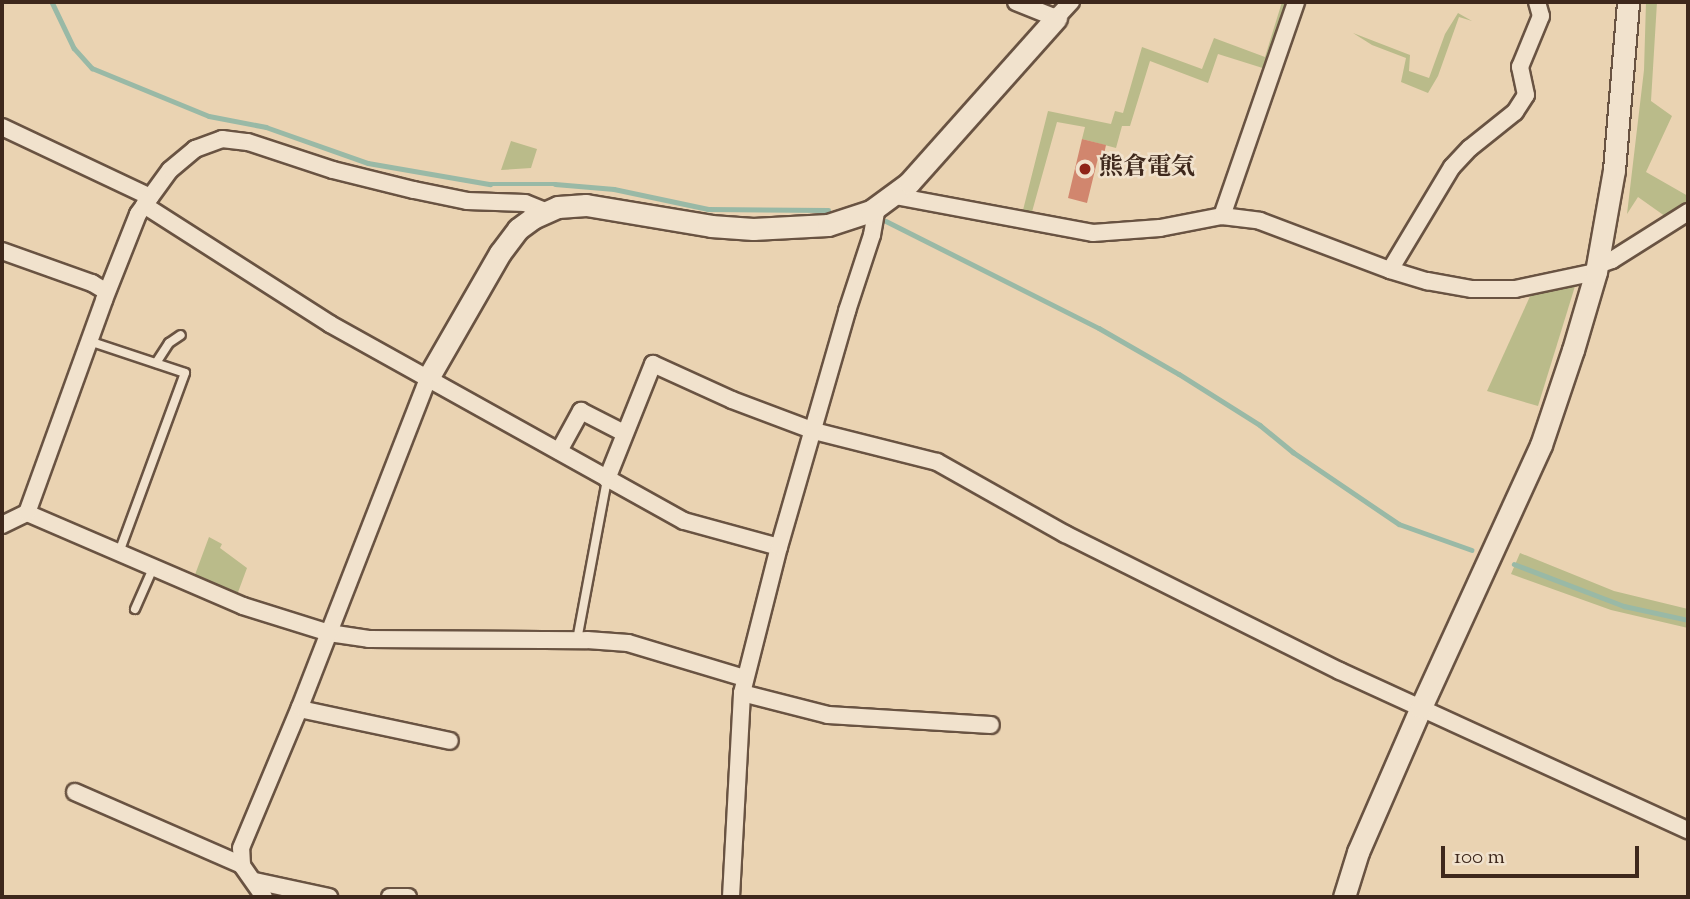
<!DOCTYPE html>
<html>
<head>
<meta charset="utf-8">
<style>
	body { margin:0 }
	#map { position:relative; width:1690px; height:899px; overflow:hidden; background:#ead3b2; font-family:"Sorts Mill Goudy","Noto Serif JP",serif }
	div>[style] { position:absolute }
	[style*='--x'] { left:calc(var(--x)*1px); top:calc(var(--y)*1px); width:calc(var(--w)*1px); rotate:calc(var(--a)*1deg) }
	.green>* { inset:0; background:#babb8a }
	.stream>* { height:4.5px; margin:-2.25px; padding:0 2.25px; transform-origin:2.25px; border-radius:2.25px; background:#99b9a6 }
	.building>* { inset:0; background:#d1866e }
	.roads { filter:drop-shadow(2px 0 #695342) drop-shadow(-2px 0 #695342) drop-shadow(0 2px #695342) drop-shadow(0 -2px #695342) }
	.lane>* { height:8px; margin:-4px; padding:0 4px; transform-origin:4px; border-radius:4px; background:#f1e2cd }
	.street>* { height:16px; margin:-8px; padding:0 8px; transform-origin:8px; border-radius:8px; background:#f1e2cd }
	.secondary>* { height:21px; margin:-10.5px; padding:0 10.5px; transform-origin:10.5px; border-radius:10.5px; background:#f1e2cd }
	.dots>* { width:19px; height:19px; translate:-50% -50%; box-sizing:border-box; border:4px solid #f1e2cd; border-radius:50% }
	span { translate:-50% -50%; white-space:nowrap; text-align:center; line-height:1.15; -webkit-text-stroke:5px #f1e2cd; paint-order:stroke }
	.poi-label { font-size:24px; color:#3e281c; font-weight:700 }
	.left { translate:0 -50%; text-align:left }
	.frame { position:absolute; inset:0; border:4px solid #3e281c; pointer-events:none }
	.scale { position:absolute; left:1441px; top:846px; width:198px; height:32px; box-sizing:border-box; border:4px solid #3e281c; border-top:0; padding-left:9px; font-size:21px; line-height:24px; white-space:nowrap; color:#3e281c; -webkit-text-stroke:5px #f1e2cd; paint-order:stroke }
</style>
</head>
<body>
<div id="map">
	<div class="green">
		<i style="clip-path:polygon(1282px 2px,1291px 2px,1269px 70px,1218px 54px,1208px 83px,1150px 61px,1130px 126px,1122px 126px,1116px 148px,1082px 139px,1085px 127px,1057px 122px,1030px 219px,1021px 218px,1048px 111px,1111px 124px,1115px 111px,1123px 113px,1142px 47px,1202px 69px,1214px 38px,1265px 57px)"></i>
		<i style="clip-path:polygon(1646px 2px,1657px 2px,1651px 101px,1672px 116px,1646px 172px,1688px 196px,1688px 206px,1669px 219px,1638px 197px,1627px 214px,1644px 70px)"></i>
		<i style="clip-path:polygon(1458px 13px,1472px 21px,1459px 17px,1438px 76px,1428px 93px,1401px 82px,1406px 58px,1372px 45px,1353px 33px,1410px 55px,1409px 71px,1429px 78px,1445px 34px)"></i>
		<i style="clip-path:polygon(511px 141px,537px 149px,531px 168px,501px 170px)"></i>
		<i style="clip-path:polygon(1576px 283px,1538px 406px,1487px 391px,1532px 292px)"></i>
		<i style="clip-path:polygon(209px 537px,222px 544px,220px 548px,247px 568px,237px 595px,193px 580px)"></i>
		<i style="clip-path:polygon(1520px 553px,1614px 591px,1688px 609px,1688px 628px,1611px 610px,1511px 574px)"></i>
	</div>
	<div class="stream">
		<i style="--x:52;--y:2;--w:51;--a:64.4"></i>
		<i style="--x:74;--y:48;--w:27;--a:48"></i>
		<i style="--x:92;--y:68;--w:126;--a:22.3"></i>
		<i style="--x:209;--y:116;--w:58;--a:10.9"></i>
		<i style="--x:266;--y:127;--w:108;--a:19.4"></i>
		<i style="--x:368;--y:163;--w:124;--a:9.8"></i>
		<i style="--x:490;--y:184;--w:65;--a:0"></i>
		<i style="--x:555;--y:184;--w:59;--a:4.8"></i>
		<i style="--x:614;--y:189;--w:96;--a:12"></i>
		<i style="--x:708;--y:209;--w:120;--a:0.5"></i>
		<i style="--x:886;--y:221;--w:238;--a:26.7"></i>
		<i style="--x:1099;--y:328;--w:92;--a:29.9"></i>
		<i style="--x:1179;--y:374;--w:96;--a:32.2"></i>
		<i style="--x:1260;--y:425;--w:43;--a:39.3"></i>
		<i style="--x:1293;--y:452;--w:128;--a:34.2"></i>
		<i style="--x:1399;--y:524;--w:77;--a:19.6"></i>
		<i style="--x:1514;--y:564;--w:118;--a:20.9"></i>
		<i style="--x:1624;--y:606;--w:66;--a:12.3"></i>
	</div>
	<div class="building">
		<i style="clip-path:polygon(1082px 139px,1106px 145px,1103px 159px,1098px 158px,1087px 203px,1068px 198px)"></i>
	</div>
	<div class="roads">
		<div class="lane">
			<i style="--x:89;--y:341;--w:101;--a:18.4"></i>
			<i style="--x:185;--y:373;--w:191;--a:110.2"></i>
			<i style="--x:156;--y:363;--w:24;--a:-57"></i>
			<i style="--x:169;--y:343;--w:14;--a:-34"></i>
			<i style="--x:135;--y:609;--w:47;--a:-66.2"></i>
			<i style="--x:577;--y:640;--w:164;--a:-79.4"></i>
		</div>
		<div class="street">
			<i style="--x:1016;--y:2;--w:43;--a:21.8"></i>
			<i style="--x:1056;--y:18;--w:22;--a:-47"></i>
			<i style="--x:2;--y:127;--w:164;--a:25.3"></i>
			<i style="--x:895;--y:196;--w:201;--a:10.6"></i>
			<i style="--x:1093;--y:233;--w:67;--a:-4.3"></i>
			<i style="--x:1160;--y:228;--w:63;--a:-11"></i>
			<i style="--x:1222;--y:216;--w:38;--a:7"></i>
			<i style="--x:1260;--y:221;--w:139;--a:20.7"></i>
			<i style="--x:1390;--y:270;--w:39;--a:17"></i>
			<i style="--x:1427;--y:281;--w:46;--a:10.1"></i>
			<i style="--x:1472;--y:289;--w:43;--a:0"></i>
			<i style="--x:1515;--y:289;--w:83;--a:-11.9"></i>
			<i style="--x:144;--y:205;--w:221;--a:32.6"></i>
			<i style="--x:330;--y:324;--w:405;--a:29.1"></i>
			<i style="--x:684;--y:521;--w:98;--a:15.3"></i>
			<i style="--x:1222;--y:216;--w:226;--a:-70.9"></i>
			<i style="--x:2;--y:251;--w:96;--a:19.6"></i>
			<i style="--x:92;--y:283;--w:17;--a:31"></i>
			<i style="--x:1598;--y:265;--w:15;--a:-20"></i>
			<i style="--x:1612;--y:260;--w:90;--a:-32.3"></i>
			<i style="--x:1390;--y:270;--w:120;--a:-59"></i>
			<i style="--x:1452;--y:167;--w:26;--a:-47"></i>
			<i style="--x:1470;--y:148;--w:58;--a:-38.7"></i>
			<i style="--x:1515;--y:112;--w:20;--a:-57"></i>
			<i style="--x:1526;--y:95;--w:29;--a:-102"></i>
			<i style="--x:1520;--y:67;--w:55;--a:-67.6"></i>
			<i style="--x:1541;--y:16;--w:15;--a:-106"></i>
			<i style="--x:559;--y:451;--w:46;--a:-61.2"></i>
			<i style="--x:581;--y:411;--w:48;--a:27.1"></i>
			<i style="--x:607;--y:479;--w:124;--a:-68.2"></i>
			<i style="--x:653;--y:364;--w:87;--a:24.5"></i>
			<i style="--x:732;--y:400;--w:88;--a:20.7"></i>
			<i style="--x:814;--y:431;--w:127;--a:14.1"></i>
			<i style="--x:937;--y:462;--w:147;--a:29.4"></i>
			<i style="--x:1065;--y:534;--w:307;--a:26.5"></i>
			<i style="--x:1340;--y:671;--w:383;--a:24.6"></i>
			<i style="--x:27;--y:513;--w:235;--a:23.3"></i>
			<i style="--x:243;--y:606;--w:90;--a:17.4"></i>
			<i style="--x:329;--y:633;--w:40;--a:8.5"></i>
			<i style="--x:369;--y:639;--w:218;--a:0.3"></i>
			<i style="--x:587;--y:640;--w:41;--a:4.2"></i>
			<i style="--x:628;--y:643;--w:122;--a:16.7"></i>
			<i style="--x:2;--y:525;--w:28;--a:-26"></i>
			<i style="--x:27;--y:513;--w:226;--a:-70.1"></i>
			<i style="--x:104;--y:300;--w:92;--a:-68.4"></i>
			<i style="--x:138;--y:214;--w:54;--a:-54"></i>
			<i style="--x:170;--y:170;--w:33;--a:-40"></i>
			<i style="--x:195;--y:149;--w:29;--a:-20"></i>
			<i style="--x:222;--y:139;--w:26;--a:7"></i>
			<i style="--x:248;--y:142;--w:89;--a:18.2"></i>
			<i style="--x:333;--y:170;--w:83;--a:13.9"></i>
			<i style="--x:414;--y:190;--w:54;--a:11.7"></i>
			<i style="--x:467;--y:201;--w:58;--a:2"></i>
			<i style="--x:525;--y:203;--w:24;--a:22"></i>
			<i style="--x:742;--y:693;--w:89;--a:14.3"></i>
			<i style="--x:828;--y:715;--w:163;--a:3.5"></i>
			<i style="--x:300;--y:709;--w:153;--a:12"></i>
			<i style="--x:75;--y:792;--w:182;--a:23.6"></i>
			<i style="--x:255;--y:881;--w:76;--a:12.2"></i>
			<i style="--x:264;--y:897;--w:39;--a:-125"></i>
			<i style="--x:242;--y:865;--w:17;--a:-93"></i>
			<i style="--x:241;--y:848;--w:153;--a:-67.3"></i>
			<i style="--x:300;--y:707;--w:353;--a:-68.7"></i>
			<i style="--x:390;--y:897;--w:18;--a:0"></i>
			<i style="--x:731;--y:897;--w:204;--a:-86.9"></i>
			<i style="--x:742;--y:693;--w:151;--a:-75.8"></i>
			<i style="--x:779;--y:547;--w:246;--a:-73.9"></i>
			<i style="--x:847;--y:311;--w:80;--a:-71.8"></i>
			<i style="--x:872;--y:235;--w:27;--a:-80"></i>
		</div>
		<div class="secondary">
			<i style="--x:428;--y:378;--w:144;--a:-60.1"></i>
			<i style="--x:500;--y:253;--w:30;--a:-53"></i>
			<i style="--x:518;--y:229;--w:19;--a:-36"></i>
			<i style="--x:533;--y:218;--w:27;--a:-24"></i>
			<i style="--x:558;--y:207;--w:28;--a:-4"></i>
			<i style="--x:586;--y:205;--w:127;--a:9.5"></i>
			<i style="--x:711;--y:226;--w:42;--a:4.1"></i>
			<i style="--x:753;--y:229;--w:75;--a:-3.1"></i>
			<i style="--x:828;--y:225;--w:45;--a:-18"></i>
			<i style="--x:871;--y:211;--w:47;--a:-36.4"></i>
			<i style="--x:909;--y:183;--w:221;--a:-48.3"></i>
			<i style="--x:1344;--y:897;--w:47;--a:-72.7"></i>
			<i style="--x:1358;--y:852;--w:158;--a:-66.5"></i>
			<i style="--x:1421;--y:707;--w:288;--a:-65.4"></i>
			<i style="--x:1541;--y:445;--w:100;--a:-71.4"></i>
			<i style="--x:1573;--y:350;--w:81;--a:-73.6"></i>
			<i style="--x:1596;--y:272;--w:104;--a:-80"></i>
			<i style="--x:1614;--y:170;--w:169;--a:-85.2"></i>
		</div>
	</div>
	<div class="dots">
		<i style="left:1085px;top:169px;background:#8f2418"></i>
	</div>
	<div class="poi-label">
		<span class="left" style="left:1099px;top:169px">熊倉電気</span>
	</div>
	<div class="frame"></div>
	<div class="scale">100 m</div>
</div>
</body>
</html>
